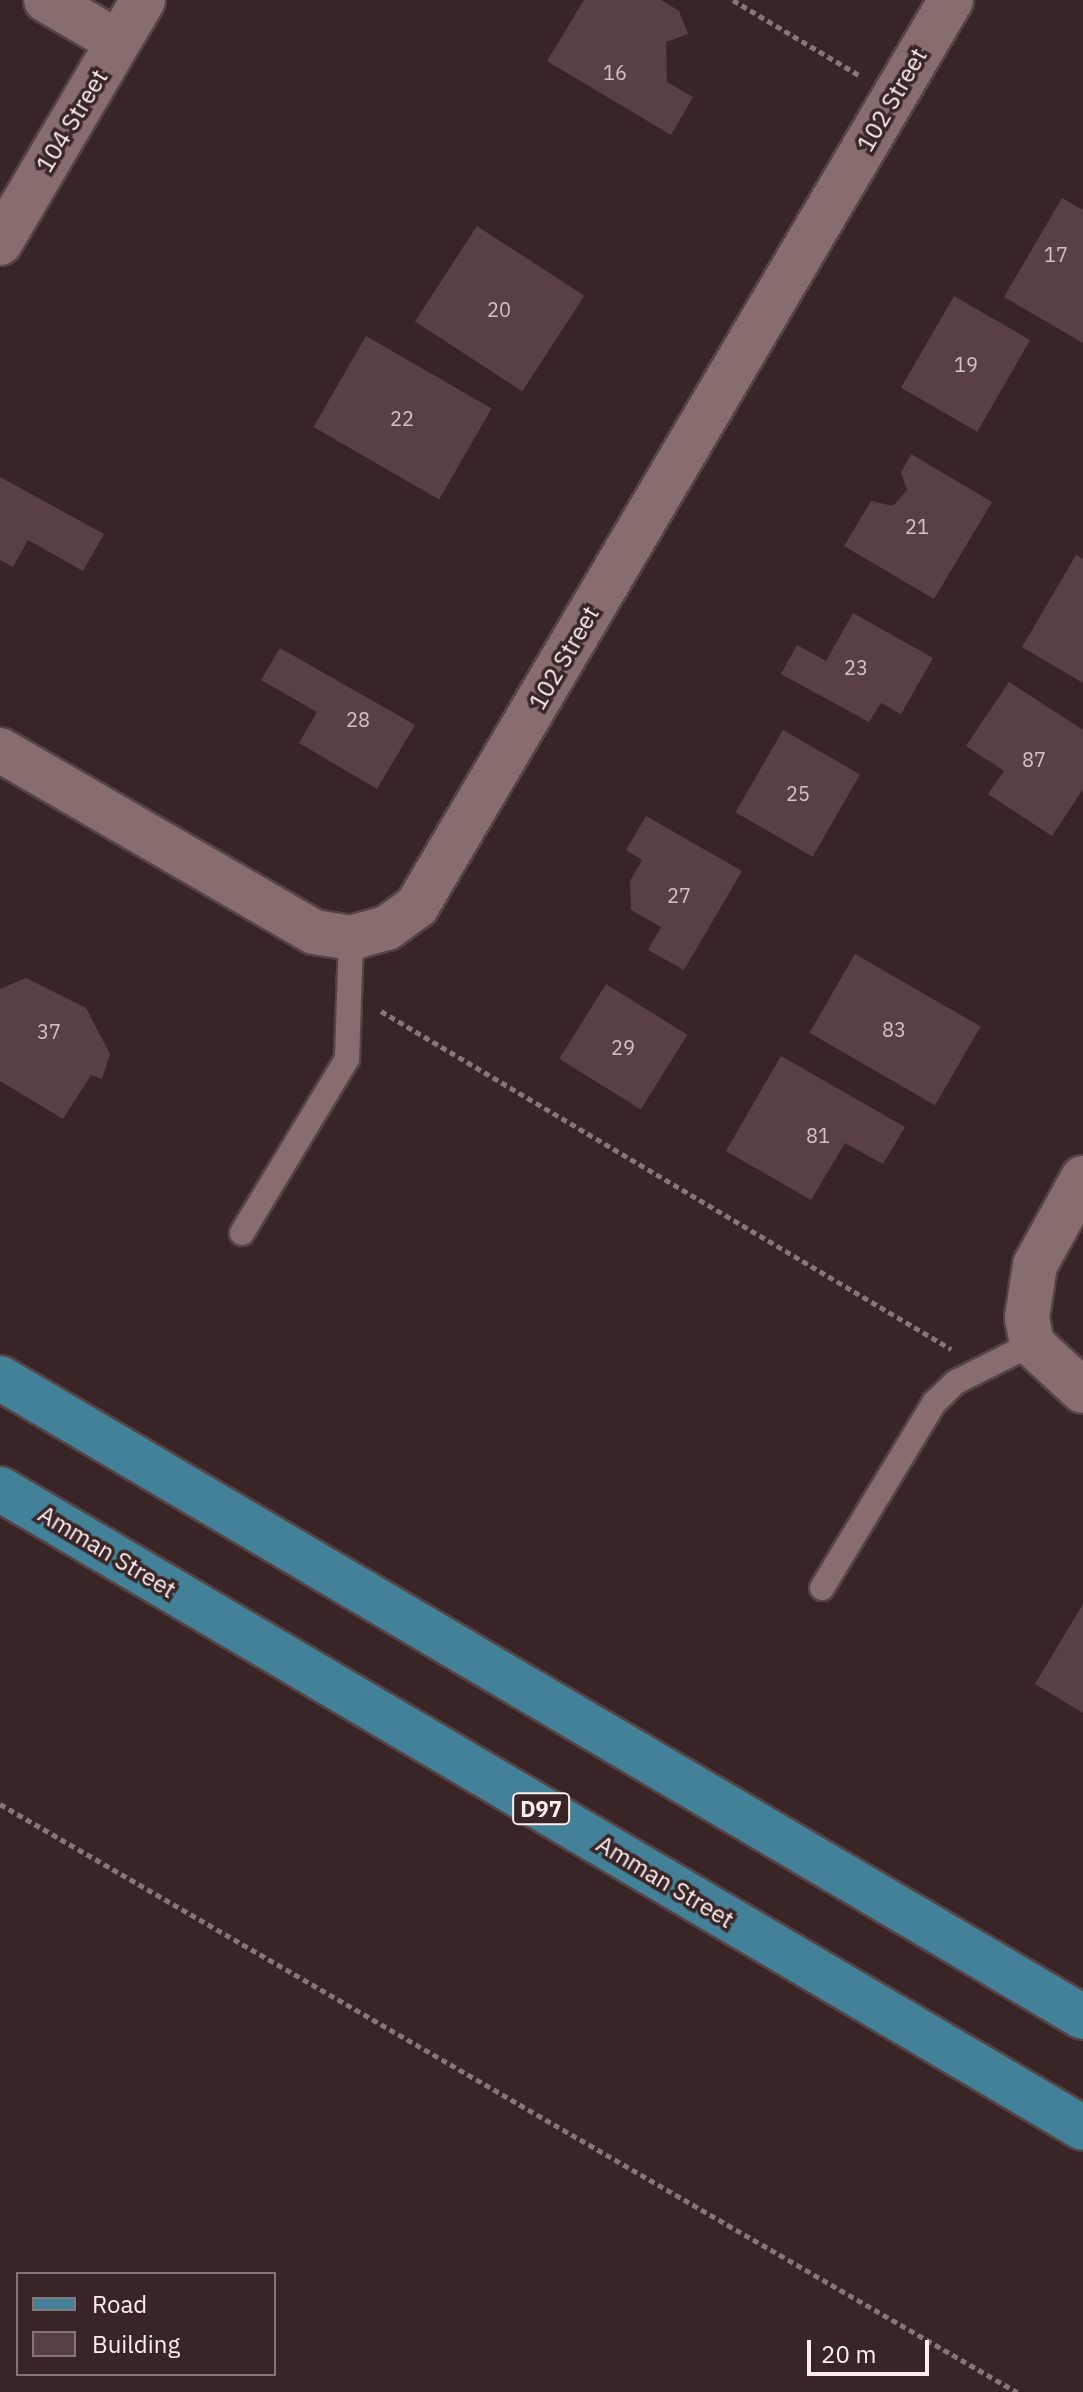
<!DOCTYPE html>
<html>
<head>
<meta charset="utf-8">
<style>
	body { margin:0 }
	#map { position:relative; width:1083px; height:2392px; overflow:hidden; background:#3a2526; font-family:"IBM Plex Sans",sans-serif }
	div>[style] { position:absolute }
	[style*='--x'] { left:calc(var(--x)*1px); top:calc(var(--y)*1px); width:calc(var(--w)*1px); rotate:calc(var(--a)*1deg) }
	.building>* { inset:0; background:#594143; transform-origin:0 0 }
	.path>* { height:5px; margin-top:-2.5px; transform-origin:0; background:repeating-linear-gradient(90deg,#887576 0 6px,transparent 0 10px) }
	.roads { filter:drop-shadow(2px 0 #564345) drop-shadow(-2px 0 #564345) drop-shadow(0 2px #564345) drop-shadow(0 -2px #564345) }
	.lane>* { height:24px; margin:-12px; padding:0 12px; transform-origin:12px; border-radius:12px; background:#886d6f }
	.street>* { height:44px; margin:-22px; padding:0 22px; transform-origin:22px; border-radius:22px; background:#886d6f }
	.primary>* { height:44px; margin:-22px; padding:0 22px; transform-origin:22px; border-radius:22px; background:#428197 }
	span { translate:-50% -50%; white-space:nowrap; text-align:center; line-height:1.15; -webkit-text-stroke:7px #3a2526; paint-order:stroke }
	.number-label { font-size:20px; color:#d4c3c3 }
	.number-label span { -webkit-text-stroke-width:0 }
	.shield-label span { padding:2px 6px; background:#3a2526; border:2px solid; border-radius:6px; -webkit-text-stroke-width:0 }
	.shield-label { font-size:22px; color:#fdeeee; font-weight:700 }
	.street-label { font-size:24px; color:#fdeeee }
	.legend { position:absolute; left:16px; top:2272px; width:260px; height:104px; box-sizing:border-box; background:#3a2526; border:2px solid #887576; margin:0; padding:10px 14px; list-style:none; font-size:24px; color:#fdeeee }
	.legend li { display:flex; align-items:center; gap:16px; height:40px }
	.legend b { width:40px; border:2px solid #887576 }
	.scale { position:absolute; left:807px; top:2340px; width:122px; height:36px; box-sizing:border-box; border:4px solid #fdeeee; border-top:0; padding-left:10px; font-size:24px; line-height:28px; white-space:nowrap; color:#fdeeee; -webkit-text-stroke:6px #3a2526; paint-order:stroke }
</style>
</head>
<body>
<div id="map">
	<div class="building">
		<i style="clip-path:polygon(584px 0,661px 0,679px 11px,688px 34px,666px 42px,667px 82px,693px 97px,671px 135px,547px 61px)"></i>
		<i style="clip-path:polygon(1062px 198px,1083px 210px,1083px 343px,1004px 297px)"></i>
		<i style="left:477px;top:226px;width:128px;height:114px;rotate:33deg"></i>
		<i style="left:954px;top:296px;width:88px;height:106px;rotate:30deg"></i>
		<i style="left:366px;top:336px;width:145px;height:105px;rotate:30deg"></i>
		<i style="clip-path:polygon(911px 454px,992px 502px,934px 599px,844px 546px,871px 501px,893px 506px,907px 490px,901px 472px)"></i>
		<i style="clip-path:polygon(0 477px,104px 534px,83px 571px,28px 540px,13px 567px,0 560px)"></i>
		<i style="clip-path:polygon(1076px 555px,1083px 559px,1083px 683px,1022px 647px)"></i>
		<i style="clip-path:polygon(853px 613px,933px 658px,901px 714px,881px 703px,869px 722px,781px 674px,797px 645px,826px 661px)"></i>
		<i style="clip-path:polygon(280px 648px,415px 725px,377px 789px,299px 743px,317px 712px,261px 680px)"></i>
		<i style="clip-path:polygon(1009px 682px,1083px 730px,1083px 789px,1052px 836px,988px 794px,1004px 771px,966px 746px)"></i>
		<i style="left:783px;top:730px;width:89px;height:95px;rotate:30deg"></i>
		<i style="clip-path:polygon(646px 816px,742px 871px,684px 970px,648px 950px,661px 927px,631px 910px,630px 881px,642px 860px,626px 850px)"></i>
		<i style="left:855px;top:954px;width:145px;height:91px;rotate:30deg"></i>
		<i style="clip-path:polygon(26px 978px,86px 1008px,110px 1054px,102px 1079px,91px 1075px,63px 1119px,0 1081px,0 989px)"></i>
		<i style="left:606px;top:984px;width:96px;height:88px;rotate:32deg"></i>
		<i style="clip-path:polygon(781px 1056px,905px 1127px,883px 1164px,845px 1143px,811px 1200px,726px 1151px)"></i>
		<i style="clip-path:polygon(1083px 1604px,1083px 1713px,1035px 1684px)"></i>
	</div>
	<div class="path">
		<i style="--x:733;--y:0;--w:147;--a:30.8"></i>
		<i style="--x:381;--y:1011;--w:663;--a:30.67"></i>
		<i style="--x:0;--y:1804;--w:1175;--a:30.04"></i>
	</div>
	<div class="roads">
		<div class="lane">
			<i style="--x:242;--y:1233;--w:203;--a:-58.9"></i>
			<i style="--x:347;--y:1059;--w:121;--a:-88.1"></i>
			<i style="--x:822;--y:1588;--w:216;--a:-58.8"></i>
			<i style="--x:934;--y:1403;--w:30;--a:-44"></i>
			<i style="--x:956;--y:1382;--w:85;--a:-26.6"></i>
		</div>
		<div class="street">
			<i style="--x:46;--y:0;--w:83;--a:30.3"></i>
			<i style="--x:0;--y:243;--w:282;--a:-59.5"></i>
			<i style="--x:0;--y:750;--w:363;--a:30.1"></i>
			<i style="--x:314;--y:932;--w:37;--a:9"></i>
			<i style="--x:351;--y:938;--w:37;--a:-16"></i>
			<i style="--x:387;--y:928;--w:37;--a:-36"></i>
			<i style="--x:417;--y:906;--w:1052;--a:-59.48"></i>
			<i style="--x:1083;--y:1178;--w:99;--a:118.9"></i>
			<i style="--x:1035;--y:1265;--w:54;--a:98.6"></i>
			<i style="--x:1027;--y:1318;--w:26;--a:79"></i>
			<i style="--x:1032;--y:1344;--w:69;--a:42.7"></i>
		</div>
		<div class="primary">
			<i style="--x:0;--y:1378;--w:1257;--a:30.54"></i>
			<i style="--x:0;--y:1489;--w:1257;--a:30.54"></i>
		</div>
	</div>
	<div class="number-label">
		<span style="left:615px;top:72px">16</span>
		<span style="left:1056px;top:254px">17</span>
		<span style="left:499px;top:309px">20</span>
		<span style="left:966px;top:364px">19</span>
		<span style="left:402px;top:418px">22</span>
		<span style="left:917px;top:526px">21</span>
		<span style="left:856px;top:667px">23</span>
		<span style="left:358px;top:719px">28</span>
		<span style="left:1034px;top:759px">87</span>
		<span style="left:798px;top:793px">25</span>
		<span style="left:679px;top:895px">27</span>
		<span style="left:894px;top:1029px">83</span>
		<span style="left:49px;top:1031px">37</span>
		<span style="left:623px;top:1047px">29</span>
		<span style="left:818px;top:1135px">81</span>
	</div>
	<div class="shield-label">
		<span style="left:541px;top:1809px">D97</span>
	</div>
	<div class="street-label">
		<span style="left:892px;top:100px;rotate:-60deg">102 Street</span>
		<span style="left:72px;top:121px;rotate:-59deg">104 Street</span>
		<span style="left:564px;top:658px;rotate:-60deg">102 Street</span>
		<span style="left:107px;top:1552px;rotate:31deg">Amman Street</span>
		<span style="left:665px;top:1882px;rotate:31deg">Amman Street</span>
	</div>
	<ul class="legend">
	<li><b style="height:10px;background:#428197"></b>Road</li>
	<li><b style="height:22px;background:#594143"></b>Building</li>
	</ul>
	<div class="scale">20 m</div>
</div>
</body>
</html>
